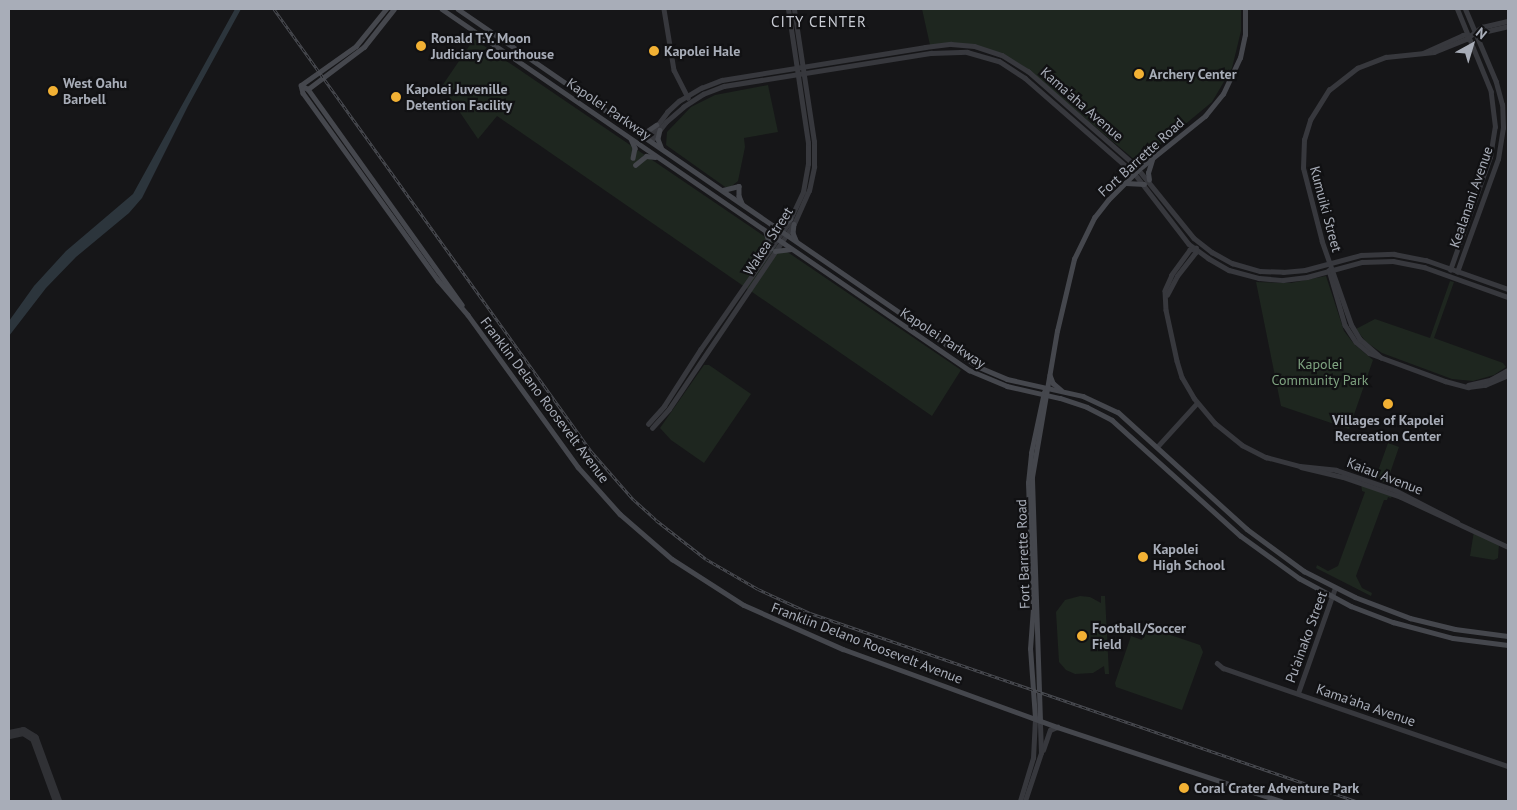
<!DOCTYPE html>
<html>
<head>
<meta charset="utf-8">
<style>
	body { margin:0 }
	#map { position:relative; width:1517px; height:810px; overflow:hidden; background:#161618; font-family:"PT Sans",sans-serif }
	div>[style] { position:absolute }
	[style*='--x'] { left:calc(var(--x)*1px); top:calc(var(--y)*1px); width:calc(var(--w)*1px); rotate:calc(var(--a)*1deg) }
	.green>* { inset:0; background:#1e261f }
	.water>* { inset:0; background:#2c353c }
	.taxiway>* { height:9px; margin:-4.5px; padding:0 4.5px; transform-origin:4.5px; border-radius:4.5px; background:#303135 }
	.tertiary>* { height:4.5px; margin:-2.25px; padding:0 2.25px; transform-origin:2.25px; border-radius:2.25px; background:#37383d }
	.secondary>* { height:4.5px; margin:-2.25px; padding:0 2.25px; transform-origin:2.25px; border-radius:2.25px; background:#45474d }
	.rail>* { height:3px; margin-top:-1.5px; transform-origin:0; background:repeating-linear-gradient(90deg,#111113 0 4px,#4a4c52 0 8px); box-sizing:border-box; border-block:1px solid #4a4c52 }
	.dots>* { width:14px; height:14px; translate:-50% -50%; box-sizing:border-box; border:2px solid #111113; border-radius:50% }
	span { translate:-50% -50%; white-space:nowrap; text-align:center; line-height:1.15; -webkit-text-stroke:4.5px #111113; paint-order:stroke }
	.poi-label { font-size:14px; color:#a8adb8; font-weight:700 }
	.left { translate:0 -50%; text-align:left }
	.street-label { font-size:14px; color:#a8adb8 }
	.park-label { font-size:14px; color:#7fa381 }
	.neighbourhood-label { font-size:15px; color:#c9ccd4; letter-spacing:1px }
	.frame { position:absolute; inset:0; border:10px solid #a8adb8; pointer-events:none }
	.north { position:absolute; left:1447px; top:20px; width:50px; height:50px; -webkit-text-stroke:4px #111113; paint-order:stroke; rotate:39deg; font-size:14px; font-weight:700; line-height:20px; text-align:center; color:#a8adb8 }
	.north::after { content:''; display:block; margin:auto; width:18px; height:22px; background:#a8adb8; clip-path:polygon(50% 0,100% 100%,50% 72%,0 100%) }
</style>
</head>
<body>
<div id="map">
	<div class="green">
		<i style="clip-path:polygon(922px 9px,1241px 9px,1241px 31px,1232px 68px,1212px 102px,1142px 160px,1136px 161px,1022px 65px,981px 47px,930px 45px)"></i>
		<i style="clip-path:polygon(474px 39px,961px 370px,932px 416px,497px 116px,478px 139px,442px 86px)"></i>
		<i style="clip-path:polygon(768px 85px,778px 132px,744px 138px,745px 147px,738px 181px,728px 189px,666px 145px,667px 132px,691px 107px,715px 95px)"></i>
		<i style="clip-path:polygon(1326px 276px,1344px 331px,1354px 344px,1373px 360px,1349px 429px,1281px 406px,1256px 282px,1291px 283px)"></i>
		<i style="clip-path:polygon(1450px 281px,1454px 282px,1434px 338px,1503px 363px,1506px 367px,1494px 375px,1473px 381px,1452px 379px,1382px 353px,1366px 342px,1356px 329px,1375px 319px,1430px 338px)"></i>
		<i style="clip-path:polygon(704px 365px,709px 365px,751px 394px,704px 463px,671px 440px,660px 428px)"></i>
		<i style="clip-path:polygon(1388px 443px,1399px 447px,1389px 476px,1394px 478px,1392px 485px,1365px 475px,1366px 472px,1371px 474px,1373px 470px,1378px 471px)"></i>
		<i style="clip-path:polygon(1361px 483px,1393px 494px,1391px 498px,1388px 497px,1387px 500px,1384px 500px,1356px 576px,1362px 588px,1372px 593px,1371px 596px,1316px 568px,1317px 565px,1328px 571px,1338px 566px,1365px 492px,1362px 491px)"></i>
		<i style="clip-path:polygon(1474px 531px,1499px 544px,1498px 558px,1494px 560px,1470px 556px)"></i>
		<i style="clip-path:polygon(1080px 596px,1090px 597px,1101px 603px,1101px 596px,1105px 596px,1109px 674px,1105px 674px,1104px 666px,1093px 673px,1075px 674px,1066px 670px,1059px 662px,1056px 612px,1065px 600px)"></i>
		<i style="clip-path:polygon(1147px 627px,1200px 645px,1203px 652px,1182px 710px,1116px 687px,1115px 683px,1131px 636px,1142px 640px)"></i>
	</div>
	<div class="water">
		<i style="clip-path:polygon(235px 9px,241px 9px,188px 106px,142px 198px,129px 213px,76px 257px,46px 288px,9px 336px,9px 321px,34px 286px,66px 251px,133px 194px)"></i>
	</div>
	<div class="taxiway">
		<i style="--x:9;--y:734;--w:14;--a:-12"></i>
		<i style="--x:23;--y:731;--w:13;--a:32"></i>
		<i style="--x:34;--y:738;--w:67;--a:69.9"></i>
	</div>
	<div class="tertiary">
		<i style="--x:664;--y:9;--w:62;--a:80.7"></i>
		<i style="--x:674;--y:70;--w:31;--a:63"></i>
		<i style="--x:1475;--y:32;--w:8;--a:0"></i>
		<i style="--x:1483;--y:32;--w:26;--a:-13"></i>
		<i style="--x:1423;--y:53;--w:44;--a:-24.2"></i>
		<i style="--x:1463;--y:35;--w:6;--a:0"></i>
		<i style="--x:647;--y:139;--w:34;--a:-53"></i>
		<i style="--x:667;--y:112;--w:16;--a:-43"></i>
		<i style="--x:679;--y:101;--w:26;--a:-31"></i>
		<i style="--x:701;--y:88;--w:22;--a:-21"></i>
		<i style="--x:722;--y:80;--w:206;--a:-9.2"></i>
		<i style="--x:925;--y:47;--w:26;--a:-7"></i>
		<i style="--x:951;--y:44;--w:23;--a:5"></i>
		<i style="--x:974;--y:46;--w:29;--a:18"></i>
		<i style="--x:1002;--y:55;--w:31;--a:32"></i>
		<i style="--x:1028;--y:71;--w:141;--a:41.3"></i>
		<i style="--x:1134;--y:164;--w:95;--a:51"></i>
		<i style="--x:1194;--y:238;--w:23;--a:38"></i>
		<i style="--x:1212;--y:252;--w:23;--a:29"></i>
		<i style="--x:1232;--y:263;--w:29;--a:16"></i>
		<i style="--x:1260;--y:271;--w:23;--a:2"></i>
		<i style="--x:1283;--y:272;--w:22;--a:-5"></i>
		<i style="--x:1305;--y:270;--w:58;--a:-15"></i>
		<i style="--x:1361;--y:255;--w:33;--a:-2"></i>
		<i style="--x:1394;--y:254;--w:33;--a:11"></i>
		<i style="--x:1426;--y:260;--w:87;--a:19.5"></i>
		<i style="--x:651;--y:141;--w:24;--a:-52"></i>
		<i style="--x:666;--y:122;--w:23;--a:-41"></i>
		<i style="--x:683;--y:107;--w:24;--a:-33"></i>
		<i style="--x:703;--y:94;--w:22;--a:-21"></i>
		<i style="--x:724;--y:86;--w:210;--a:-9.1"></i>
		<i style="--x:931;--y:53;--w:36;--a:-2"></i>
		<i style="--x:967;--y:52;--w:33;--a:16"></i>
		<i style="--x:999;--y:61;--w:31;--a:33"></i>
		<i style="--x:1025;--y:78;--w:146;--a:41.1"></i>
		<i style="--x:1135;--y:174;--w:88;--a:52.4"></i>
		<i style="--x:1189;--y:244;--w:24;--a:36"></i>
		<i style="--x:1208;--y:258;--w:24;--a:30"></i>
		<i style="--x:1229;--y:270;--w:31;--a:15"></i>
		<i style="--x:1259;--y:278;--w:24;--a:5"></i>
		<i style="--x:1283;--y:280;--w:24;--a:-7"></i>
		<i style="--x:1307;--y:277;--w:57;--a:-15.3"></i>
		<i style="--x:1362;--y:262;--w:31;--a:-2"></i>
		<i style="--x:1393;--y:261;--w:32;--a:11"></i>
		<i style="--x:1424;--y:267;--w:89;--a:19.7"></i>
		<i style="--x:1195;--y:249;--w:5;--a:169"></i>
		<i style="--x:1190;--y:250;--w:31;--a:126"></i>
		<i style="--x:1172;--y:275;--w:17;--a:114"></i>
		<i style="--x:1165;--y:291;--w:19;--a:87"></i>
		<i style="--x:1166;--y:310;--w:52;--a:77.8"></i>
		<i style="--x:1177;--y:361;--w:17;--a:73"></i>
		<i style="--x:1182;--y:377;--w:24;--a:60"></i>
		<i style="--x:1194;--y:398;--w:33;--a:50"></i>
		<i style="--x:1215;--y:423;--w:35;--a:39"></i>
		<i style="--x:1242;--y:445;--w:27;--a:27"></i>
		<i style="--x:1266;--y:457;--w:35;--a:15"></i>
		<i style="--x:1300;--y:466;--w:36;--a:6"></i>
		<i style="--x:1336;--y:470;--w:62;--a:18.7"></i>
		<i style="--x:1395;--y:490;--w:70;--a:27.3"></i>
		<i style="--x:1329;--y:270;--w:57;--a:73.8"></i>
		<i style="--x:1345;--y:325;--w:20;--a:57"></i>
		<i style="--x:1356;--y:342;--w:17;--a:40"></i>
		<i style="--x:1369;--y:353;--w:81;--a:20.2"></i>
		<i style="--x:1445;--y:381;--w:24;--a:15"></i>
		<i style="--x:1468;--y:387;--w:17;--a:-7"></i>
		<i style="--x:1485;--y:385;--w:25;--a:-23"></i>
		<i style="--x:1450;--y:270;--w:120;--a:-70.5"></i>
		<i style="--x:1490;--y:157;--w:30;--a:-81"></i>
		<i style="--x:1495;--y:127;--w:35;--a:-97"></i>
		<i style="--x:1491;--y:92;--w:90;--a:-112.3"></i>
		<i style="--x:1457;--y:272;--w:120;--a:-70.1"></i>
		<i style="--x:1498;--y:159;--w:31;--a:-81"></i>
		<i style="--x:1503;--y:128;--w:23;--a:-92"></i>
		<i style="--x:1502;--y:105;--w:24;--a:-105"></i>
		<i style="--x:1496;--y:82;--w:79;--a:-113"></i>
		<i style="--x:1167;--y:295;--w:21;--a:-62"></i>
		<i style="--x:1177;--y:276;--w:29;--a:-52"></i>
		<i style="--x:1195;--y:253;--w:5;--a:-79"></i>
		<i style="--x:1381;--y:358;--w:28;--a:-139"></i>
		<i style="--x:1360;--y:340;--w:17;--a:-121"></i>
		<i style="--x:1351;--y:325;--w:88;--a:-109.3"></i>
		<i style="--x:1322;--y:242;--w:76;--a:-104.4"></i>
		<i style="--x:1303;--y:168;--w:28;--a:-88"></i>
		<i style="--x:1304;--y:140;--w:21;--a:-73"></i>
		<i style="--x:1310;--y:120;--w:36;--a:-58"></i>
		<i style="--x:1329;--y:90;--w:36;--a:-38"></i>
		<i style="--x:1357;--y:68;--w:31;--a:-21"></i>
		<i style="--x:1386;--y:57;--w:48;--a:-5.9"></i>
		<i style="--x:1434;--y:52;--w:35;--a:-22"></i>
		<i style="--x:1466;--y:39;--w:20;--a:-37"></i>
		<i style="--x:1482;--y:27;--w:27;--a:-13"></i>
		<i style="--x:1468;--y:385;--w:23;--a:-13"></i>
		<i style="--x:1490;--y:380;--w:21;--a:-29"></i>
		<i style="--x:648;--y:424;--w:24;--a:-48"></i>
		<i style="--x:664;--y:406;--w:67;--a:-57.3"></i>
		<i style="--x:700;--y:350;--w:154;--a:-55.1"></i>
		<i style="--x:788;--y:224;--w:35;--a:-65"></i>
		<i style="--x:803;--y:192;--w:28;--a:-80"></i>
		<i style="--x:808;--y:164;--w:21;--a:-90"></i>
		<i style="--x:808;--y:143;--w:135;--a:-98.5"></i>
		<i style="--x:652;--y:428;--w:25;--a:-48"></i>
		<i style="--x:669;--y:409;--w:223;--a:-56"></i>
		<i style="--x:794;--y:224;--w:36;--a:-66"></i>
		<i style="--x:809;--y:191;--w:25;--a:-78"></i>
		<i style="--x:814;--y:167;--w:25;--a:-90"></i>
		<i style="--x:814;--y:142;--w:134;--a:-98.6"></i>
		<i style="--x:1157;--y:447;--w:59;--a:-47.7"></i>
		<i style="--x:1301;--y:467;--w:43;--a:13.4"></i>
		<i style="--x:1343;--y:477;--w:61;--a:19"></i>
		<i style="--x:1401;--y:497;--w:118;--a:25"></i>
		<i style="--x:1217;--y:663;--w:8;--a:40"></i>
		<i style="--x:1223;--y:668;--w:301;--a:19"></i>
		<i style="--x:1298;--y:693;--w:111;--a:-70.6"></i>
		<i style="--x:1043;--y:750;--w:21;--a:-71"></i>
		<i style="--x:1050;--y:730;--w:8;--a:-23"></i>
		<i style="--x:1020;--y:801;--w:45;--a:-73.2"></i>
		<i style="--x:1033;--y:758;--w:40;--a:-87.1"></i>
		<i style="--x:1025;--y:801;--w:51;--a:-71.6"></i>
		<i style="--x:1041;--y:753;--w:32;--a:-92"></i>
	</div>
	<div class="secondary">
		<i style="--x:442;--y:9;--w:639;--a:34.41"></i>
		<i style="--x:969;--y:370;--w:41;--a:22.8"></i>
		<i style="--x:1007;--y:386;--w:54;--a:12.8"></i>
		<i style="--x:1060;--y:398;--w:28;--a:18"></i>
		<i style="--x:1087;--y:407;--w:28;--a:27"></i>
		<i style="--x:1112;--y:420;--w:173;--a:42"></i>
		<i style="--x:1241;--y:536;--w:72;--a:35.9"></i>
		<i style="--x:1299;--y:578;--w:59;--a:28.3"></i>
		<i style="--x:1351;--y:606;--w:45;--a:20.9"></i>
		<i style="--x:1393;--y:622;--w:62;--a:14.9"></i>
		<i style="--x:1453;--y:638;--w:55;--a:7.3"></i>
		<i style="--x:458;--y:9;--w:632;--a:34.49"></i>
		<i style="--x:979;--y:367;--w:30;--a:23"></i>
		<i style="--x:1007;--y:379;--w:78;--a:12.6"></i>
		<i style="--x:1083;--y:396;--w:38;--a:25"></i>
		<i style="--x:1118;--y:412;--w:174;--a:42.2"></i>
		<i style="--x:1247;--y:529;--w:71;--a:36.4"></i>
		<i style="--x:1304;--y:571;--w:57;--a:27"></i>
		<i style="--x:1355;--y:597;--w:59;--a:20.9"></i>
		<i style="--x:1410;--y:618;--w:46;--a:13.7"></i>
		<i style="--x:1455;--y:629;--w:53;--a:7.5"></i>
		<i style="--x:301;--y:85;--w:8;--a:76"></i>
		<i style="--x:303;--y:93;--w:231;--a:54.2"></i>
		<i style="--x:438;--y:280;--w:46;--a:49.4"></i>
		<i style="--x:468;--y:315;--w:188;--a:54.1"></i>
		<i style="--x:578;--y:467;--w:63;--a:48.2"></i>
		<i style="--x:620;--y:514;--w:69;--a:40.9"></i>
		<i style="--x:672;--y:559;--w:85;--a:32.6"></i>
		<i style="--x:744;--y:605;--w:108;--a:24"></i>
		<i style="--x:843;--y:649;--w:228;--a:20"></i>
		<i style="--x:1057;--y:727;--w:236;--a:18.3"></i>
		<i style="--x:301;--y:85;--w:8;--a:30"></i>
		<i style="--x:308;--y:89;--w:265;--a:54.5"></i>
		<i style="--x:301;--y:85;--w:67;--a:-35.3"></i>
		<i style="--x:356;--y:46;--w:48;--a:-51"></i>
		<i style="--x:308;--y:89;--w:70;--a:-36.9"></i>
		<i style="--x:364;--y:47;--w:48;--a:-51.7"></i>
		<i style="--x:660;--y:130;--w:9;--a:103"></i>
		<i style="--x:658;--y:139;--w:9;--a:69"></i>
		<i style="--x:637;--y:131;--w:10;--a:0"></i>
		<i style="--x:647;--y:131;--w:11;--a:-34"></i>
		<i style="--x:631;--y:139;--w:10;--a:66"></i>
		<i style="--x:635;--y:148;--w:10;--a:101"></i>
		<i style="--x:635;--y:165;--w:14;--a:-39"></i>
		<i style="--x:646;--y:156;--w:9;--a:6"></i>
		<i style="--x:1149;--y:180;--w:7;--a:-98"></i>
		<i style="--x:1148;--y:173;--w:14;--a:-73"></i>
		<i style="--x:1126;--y:183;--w:18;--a:3"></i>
		<i style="--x:723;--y:190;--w:16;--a:-14"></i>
		<i style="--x:739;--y:186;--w:10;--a:90"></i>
		<i style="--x:739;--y:196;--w:8;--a:67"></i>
		<i style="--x:794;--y:224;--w:9;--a:96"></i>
		<i style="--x:793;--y:233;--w:8;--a:67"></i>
		<i style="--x:774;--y:225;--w:10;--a:-6"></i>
		<i style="--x:784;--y:224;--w:8;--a:-40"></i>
		<i style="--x:766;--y:232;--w:17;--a:73"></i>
		<i style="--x:775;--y:251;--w:16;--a:-7"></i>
		<i style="--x:1050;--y:375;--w:9;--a:69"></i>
		<i style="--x:1053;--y:383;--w:11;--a:41"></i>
		<i style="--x:1035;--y:718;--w:69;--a:-94.1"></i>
		<i style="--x:1030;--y:649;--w:41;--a:-85.8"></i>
		<i style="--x:1033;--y:608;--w:125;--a:-92.3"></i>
		<i style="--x:1028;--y:483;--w:30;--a:-84"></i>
		<i style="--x:1031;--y:453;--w:62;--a:-78"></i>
		<i style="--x:1040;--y:721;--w:244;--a:-91.9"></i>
		<i style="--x:1032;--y:477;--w:148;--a:-80.3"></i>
		<i style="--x:1057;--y:331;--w:74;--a:-76.7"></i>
		<i style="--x:1074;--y:259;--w:46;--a:-64"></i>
		<i style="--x:1094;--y:218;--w:23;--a:-52"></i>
		<i style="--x:1108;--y:200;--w:44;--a:-45"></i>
		<i style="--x:1139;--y:169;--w:85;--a:-38.8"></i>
		<i style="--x:1205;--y:116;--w:28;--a:-51"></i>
		<i style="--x:1223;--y:94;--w:40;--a:-65"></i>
		<i style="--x:1240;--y:58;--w:24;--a:-78"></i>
		<i style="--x:1245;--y:35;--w:26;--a:-90"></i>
	</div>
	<div class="rail">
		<i style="--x:274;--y:9;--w:544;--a:54.35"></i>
		<i style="--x:591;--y:451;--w:64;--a:48.8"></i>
		<i style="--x:633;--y:499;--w:31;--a:42"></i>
		<i style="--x:656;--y:520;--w:63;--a:38"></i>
		<i style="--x:706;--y:559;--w:60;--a:30"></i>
		<i style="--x:758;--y:589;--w:57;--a:24.8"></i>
		<i style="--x:810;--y:613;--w:577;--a:19"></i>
	</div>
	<div class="dots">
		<i style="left:421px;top:46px;background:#f2b134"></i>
		<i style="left:654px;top:51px;background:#f2b134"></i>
		<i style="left:1139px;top:74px;background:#f2b134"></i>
		<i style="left:53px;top:91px;background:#f2b134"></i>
		<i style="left:396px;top:97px;background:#f2b134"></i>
		<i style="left:1388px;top:404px;background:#f2b134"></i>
		<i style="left:1143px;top:557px;background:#f2b134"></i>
		<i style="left:1082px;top:636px;background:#f2b134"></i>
		<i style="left:1184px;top:788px;background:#f2b134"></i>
	</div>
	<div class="poi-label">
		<span class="left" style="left:431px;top:46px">Ronald T.Y. Moon<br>Judiciary Courthouse</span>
		<span class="left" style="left:664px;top:51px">Kapolei Hale</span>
		<span class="left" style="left:1149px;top:74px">Archery Center</span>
		<span class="left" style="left:63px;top:91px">West Oahu<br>Barbell</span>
		<span class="left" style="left:406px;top:97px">Kapolei Juvenille<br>Detention Facility</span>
		<span style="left:1388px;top:428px">Villages of Kapolei<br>Recreation Center</span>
		<span class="left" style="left:1153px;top:557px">Kapolei<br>High School</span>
		<span class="left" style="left:1092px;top:636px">Football/Soccer<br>Field</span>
		<span class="left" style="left:1194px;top:788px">Coral Crater Adventure Park</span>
	</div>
	<div class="street-label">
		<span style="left:1082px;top:104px;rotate:41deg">Kama'aha Avenue</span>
		<span style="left:609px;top:109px;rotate:34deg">Kapolei Parkway</span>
		<span style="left:1141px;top:157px;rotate:-42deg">Fort Barrette Road</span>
		<span style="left:1471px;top:197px;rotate:-71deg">Kealanani Avenue</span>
		<span style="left:1326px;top:209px;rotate:75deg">Kumuiki Street</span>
		<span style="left:768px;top:241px;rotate:-57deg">Wakea Street</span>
		<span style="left:943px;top:338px;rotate:33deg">Kapolei Parkway</span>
		<span style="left:545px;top:400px;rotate:53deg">Franklin Delano Roosevelt Avenue</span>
		<span style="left:1385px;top:476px;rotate:21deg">Kaiau Avenue</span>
		<span style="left:1023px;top:554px;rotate:-92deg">Fort Barrette Road</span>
		<span style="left:1306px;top:637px;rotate:-70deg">Pu'ainako Street</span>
		<span style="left:867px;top:643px;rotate:21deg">Franklin Delano Roosevelt Avenue</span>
		<span style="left:1366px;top:705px;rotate:19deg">Kama'aha Avenue</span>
	</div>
	<div class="park-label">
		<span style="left:1320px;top:372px">Kapolei<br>Community Park</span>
	</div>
	<div class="neighbourhood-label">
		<span style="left:819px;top:22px">CITY CENTER</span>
	</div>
	<div class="frame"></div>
	<div class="north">N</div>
</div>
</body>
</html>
